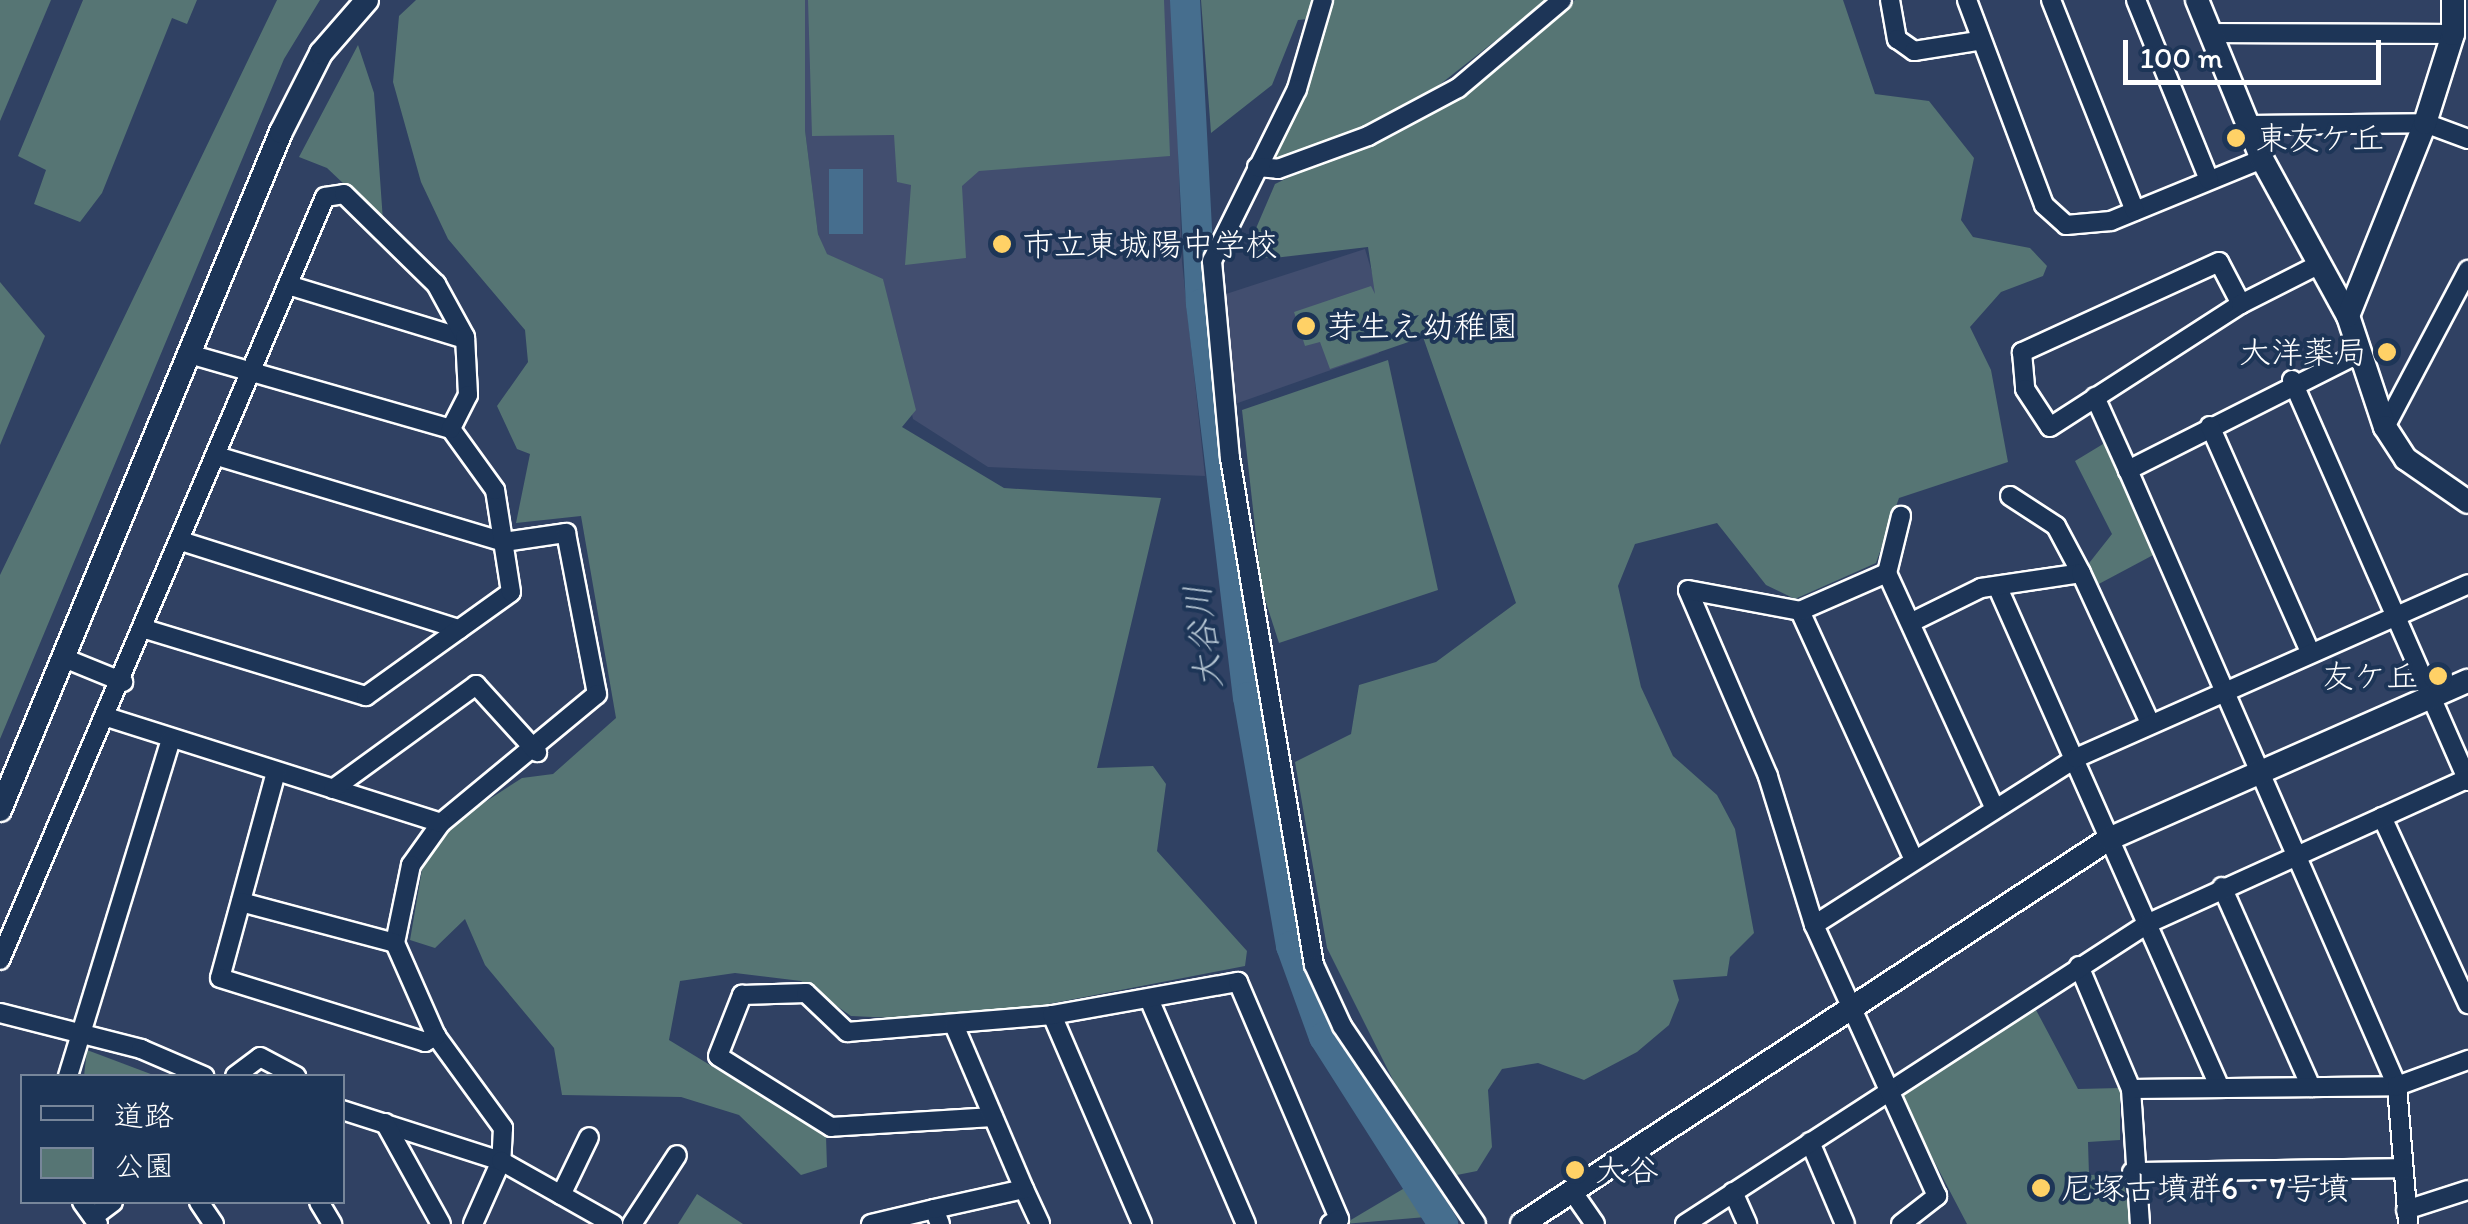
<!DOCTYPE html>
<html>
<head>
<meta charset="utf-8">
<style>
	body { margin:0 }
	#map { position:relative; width:2468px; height:1224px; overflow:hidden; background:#304163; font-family:Itim,"Klee One",sans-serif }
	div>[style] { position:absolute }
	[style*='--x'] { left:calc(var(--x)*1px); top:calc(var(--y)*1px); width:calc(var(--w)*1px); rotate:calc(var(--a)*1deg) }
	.built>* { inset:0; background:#424e6f }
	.green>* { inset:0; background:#567574 }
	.water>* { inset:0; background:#466e8e; transform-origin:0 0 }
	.river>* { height:30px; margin:-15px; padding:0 15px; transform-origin:15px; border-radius:15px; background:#466e8e }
	.roads { filter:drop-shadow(2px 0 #fff) drop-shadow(-2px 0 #fff) drop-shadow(0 2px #fff) drop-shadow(0 -2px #fff) }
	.minor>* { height:18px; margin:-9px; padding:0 9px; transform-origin:9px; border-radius:9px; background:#1d3557 }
	.tertiary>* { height:22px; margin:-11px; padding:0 11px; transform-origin:11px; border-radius:11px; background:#1d3557 }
	.dots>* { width:28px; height:28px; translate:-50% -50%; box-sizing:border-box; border:5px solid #1d3557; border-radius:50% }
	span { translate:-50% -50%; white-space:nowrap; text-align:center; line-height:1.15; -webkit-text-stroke:8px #1d3557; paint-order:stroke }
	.poi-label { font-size:32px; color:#fff }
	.left { translate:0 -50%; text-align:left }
	.right { translate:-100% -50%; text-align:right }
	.water-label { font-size:35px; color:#b5c5d2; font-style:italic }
	.legend { position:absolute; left:20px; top:1074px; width:325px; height:130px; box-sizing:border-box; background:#1d3557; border:2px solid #77869a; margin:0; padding:12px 18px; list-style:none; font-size:30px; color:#fff }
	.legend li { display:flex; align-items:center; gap:20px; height:50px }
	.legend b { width:50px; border:2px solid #77869a }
	.scale { position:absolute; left:2123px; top:40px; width:258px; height:45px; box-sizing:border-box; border:5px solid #fff; border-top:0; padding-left:12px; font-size:30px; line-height:35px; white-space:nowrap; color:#fff; -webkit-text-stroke:8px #1d3557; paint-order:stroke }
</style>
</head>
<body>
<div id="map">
	<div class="built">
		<i style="clip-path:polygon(805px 0,1173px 0,1182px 262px,1205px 476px,988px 467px,913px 419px,883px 280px,826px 254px,818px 234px,805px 130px)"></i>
		<i style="clip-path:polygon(1365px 249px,1382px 306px,1379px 353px,1235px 404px,1226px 294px)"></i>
	</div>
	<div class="green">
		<i style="clip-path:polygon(0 0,51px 0,0 121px)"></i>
		<i style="clip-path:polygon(83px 0,197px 0,187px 24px,172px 18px,102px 193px,80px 222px,34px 204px,46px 170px,18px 156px)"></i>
		<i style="clip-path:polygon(277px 0,320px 0,284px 59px,0 739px,0 575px)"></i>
		<i style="clip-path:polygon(416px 0,805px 0,805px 130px,818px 234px,827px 254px,883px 279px,916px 410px,902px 427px,1004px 488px,1161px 498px,1097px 768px,1153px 766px,1166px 784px,1157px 851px,1247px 951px,1245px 966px,961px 1021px,851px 1016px,801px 981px,735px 973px,680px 981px,669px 1040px,826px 1136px,827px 1167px,801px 1175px,739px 1115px,681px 1097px,562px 1095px,554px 1048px,485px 965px,465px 919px,435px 948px,410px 940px,424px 858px,459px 819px,522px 778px,553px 774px,616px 718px,581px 516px,516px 523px,530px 454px,517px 449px,497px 406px,528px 362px,525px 330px,448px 239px,421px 182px,393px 82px,399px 16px)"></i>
		<i style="clip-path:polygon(808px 0,1164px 0,1170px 156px,979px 171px,962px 186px,966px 258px,905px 265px,911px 185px,897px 182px,894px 135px,812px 136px)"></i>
		<i style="clip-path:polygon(1201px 0,1547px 0,1424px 97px,1360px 133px,1274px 161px,1327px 17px,1298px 20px,1272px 85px,1211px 133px)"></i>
		<i style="clip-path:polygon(1575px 0,1843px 0,1875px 94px,1929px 101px,1974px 158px,1961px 220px,1973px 237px,2030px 248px,2047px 266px,2043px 276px,2001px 292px,1970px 327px,1991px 370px,2008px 462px,1899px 498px,1876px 563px,1795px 599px,1766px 585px,1717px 523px,1635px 544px,1618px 586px,1641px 687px,1673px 756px,1717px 795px,1735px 829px,1754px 933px,1730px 957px,1727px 976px,1673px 980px,1679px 1000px,1669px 1025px,1637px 1052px,1584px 1080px,1538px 1063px,1502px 1069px,1488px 1090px,1492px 1147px,1477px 1171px,1457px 1175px,1414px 1122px,1327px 948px,1295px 762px,1351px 734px,1359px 685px,1436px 662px,1516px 603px,1423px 337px,1330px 369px,1320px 342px,1305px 346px,1294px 312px,1371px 286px,1375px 294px,1368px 247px,1274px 258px,1256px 257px,1251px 240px,1275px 184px,1463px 94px)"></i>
		<i style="clip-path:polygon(358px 45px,374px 93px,383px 221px,327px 168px,299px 157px)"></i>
		<i style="clip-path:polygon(0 282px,45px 336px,0 445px)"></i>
		<i style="clip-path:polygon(1388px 360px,1438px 590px,1279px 643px,1262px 590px,1242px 410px)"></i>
		<i style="clip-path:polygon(2108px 441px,2157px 553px,2095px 586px,2086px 567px,2112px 534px,2075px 461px)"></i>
		<i style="clip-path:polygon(2035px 1008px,2078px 1089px,2120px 1088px,2120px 1140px,2088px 1142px,2089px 1175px,2122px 1174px,2131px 1224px,1967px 1224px,1899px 1094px)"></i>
		<i style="clip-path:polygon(87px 1050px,156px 1076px,84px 1076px)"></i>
		<i style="clip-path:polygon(1408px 1186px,1426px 1217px,1344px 1224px)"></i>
		<i style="clip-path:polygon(697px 1194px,743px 1224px,678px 1224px)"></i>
	</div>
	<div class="water">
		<i style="left:829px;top:169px;width:34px;height:65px"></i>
	</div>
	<div class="river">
		<i style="--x:1185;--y:0;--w:304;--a:87"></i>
		<i style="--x:1201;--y:304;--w:396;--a:83.2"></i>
		<i style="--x:1248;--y:697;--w:253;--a:80.2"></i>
		<i style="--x:1291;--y:946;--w:97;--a:70.1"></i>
		<i style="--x:1324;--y:1037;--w:222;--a:57.5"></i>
	</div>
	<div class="roads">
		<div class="minor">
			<i style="--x:1323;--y:0;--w:93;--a:106.3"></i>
			<i style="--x:1297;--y:89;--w:192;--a:116.3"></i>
			<i style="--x:1212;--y:261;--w:198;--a:84.8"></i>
			<i style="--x:1230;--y:458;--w:514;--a:80.59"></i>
			<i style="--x:1314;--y:965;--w:67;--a:65.3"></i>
			<i style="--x:1342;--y:1026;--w:239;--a:55.9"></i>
			<i style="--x:1890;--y:0;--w:40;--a:80"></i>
			<i style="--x:1897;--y:39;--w:21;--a:35"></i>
			<i style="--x:1914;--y:51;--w:65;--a:-8.9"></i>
			<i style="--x:1967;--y:0;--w:219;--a:69.4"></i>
			<i style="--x:2044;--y:205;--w:30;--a:42"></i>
			<i style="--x:2066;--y:225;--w:45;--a:-5.1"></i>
			<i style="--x:2111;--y:221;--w:163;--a:-22.3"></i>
			<i style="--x:2051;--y:0;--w:227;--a:68.3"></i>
			<i style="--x:2136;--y:0;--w:194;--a:67.9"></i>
			<i style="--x:2211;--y:33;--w:242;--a:0.2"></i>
			<i style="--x:2248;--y:125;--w:177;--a:-0.6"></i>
			<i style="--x:2425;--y:123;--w:46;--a:20.4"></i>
			<i style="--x:1257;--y:167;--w:21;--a:5"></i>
			<i style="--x:1278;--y:169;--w:96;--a:-20.1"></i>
			<i style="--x:1368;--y:136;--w:102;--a:-28.1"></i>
			<i style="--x:1458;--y:88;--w:136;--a:-40.2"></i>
			<i style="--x:288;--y:285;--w:185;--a:17"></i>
			<i style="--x:2241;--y:304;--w:47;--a:-117.6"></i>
			<i style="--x:2219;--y:262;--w:217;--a:155.4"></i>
			<i style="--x:2022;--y:352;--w:37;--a:85"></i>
			<i style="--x:2025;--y:389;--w:45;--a:56.7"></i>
			<i style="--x:2050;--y:427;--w:227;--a:-32.8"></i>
			<i style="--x:2241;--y:304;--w:84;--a:-26.9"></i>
			<i style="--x:2358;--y:354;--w:258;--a:153.2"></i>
			<i style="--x:2128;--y:470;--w:672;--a:66.41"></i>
			<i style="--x:2397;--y:1086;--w:138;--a:85.4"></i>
			<i style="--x:2292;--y:380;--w:438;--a:66.3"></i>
			<i style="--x:2095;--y:397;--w:80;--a:65.7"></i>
			<i style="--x:2210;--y:426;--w:247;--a:66.1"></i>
			<i style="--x:2385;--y:427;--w:178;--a:-62.1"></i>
			<i style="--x:217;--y:456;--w:300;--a:16.7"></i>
			<i style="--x:504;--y:542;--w:63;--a:-8.3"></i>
			<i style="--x:566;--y:533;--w:164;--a:79.1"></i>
			<i style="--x:597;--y:694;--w:202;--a:140.4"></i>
			<i style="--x:441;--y:823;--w:52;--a:125.5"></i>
			<i style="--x:411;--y:865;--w:80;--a:101.6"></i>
			<i style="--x:395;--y:943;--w:102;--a:66.2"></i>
			<i style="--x:436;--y:1036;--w:114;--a:53.9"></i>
			<i style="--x:503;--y:1128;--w:33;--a:93"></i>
			<i style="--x:501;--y:1161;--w:69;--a:114"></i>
			<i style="--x:2010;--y:496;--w:55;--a:33.1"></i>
			<i style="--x:2056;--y:526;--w:53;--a:62"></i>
			<i style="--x:181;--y:541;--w:292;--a:17.6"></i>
			<i style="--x:1887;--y:573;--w:59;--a:-76.2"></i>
			<i style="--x:1998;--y:588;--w:547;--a:66.06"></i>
			<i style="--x:1800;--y:611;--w:272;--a:65.4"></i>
			<i style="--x:1912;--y:622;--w:77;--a:-26.2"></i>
			<i style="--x:1981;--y:588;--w:101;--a:-8.5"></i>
			<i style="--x:2081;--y:573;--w:163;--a:65.3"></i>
			<i style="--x:145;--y:629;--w:231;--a:16.9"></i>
			<i style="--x:366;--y:696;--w:178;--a:-35.6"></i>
			<i style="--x:511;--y:592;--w:103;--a:-98.9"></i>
			<i style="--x:495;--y:490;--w:75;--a:-125.8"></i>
			<i style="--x:451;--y:429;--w:272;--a:-164"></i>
			<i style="--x:64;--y:658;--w:64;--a:22.1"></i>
			<i style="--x:110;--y:718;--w:347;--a:17.6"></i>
			<i style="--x:276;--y:772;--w:213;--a:105.2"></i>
			<i style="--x:220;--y:978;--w:215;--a:17.3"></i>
			<i style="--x:425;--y:1042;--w:13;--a:-29"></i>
			<i style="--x:333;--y:789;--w:177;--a:-36"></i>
			<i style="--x:476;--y:685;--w:91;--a:47.7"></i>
			<i style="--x:2382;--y:817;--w:206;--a:65.3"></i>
			<i style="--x:2222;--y:887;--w:219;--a:66"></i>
			<i style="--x:241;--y:902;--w:159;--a:14.9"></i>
			<i style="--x:1814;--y:925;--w:311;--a:-32.5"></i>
			<i style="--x:2076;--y:758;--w:429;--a:-23.9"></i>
			<i style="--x:0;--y:960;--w:829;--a:-66.93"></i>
			<i style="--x:325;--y:197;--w:19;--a:-9"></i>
			<i style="--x:344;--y:194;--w:129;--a:44.4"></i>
			<i style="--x:436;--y:284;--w:60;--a:61.3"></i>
			<i style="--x:465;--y:337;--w:58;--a:87"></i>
			<i style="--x:468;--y:395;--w:38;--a:117"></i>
			<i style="--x:2079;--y:966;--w:134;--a:67.1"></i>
			<i style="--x:2131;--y:1089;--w:135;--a:86.2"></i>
			<i style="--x:1149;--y:999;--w:245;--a:66.7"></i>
			<i style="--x:0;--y:1013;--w:146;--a:14.3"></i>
			<i style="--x:141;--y:1049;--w:69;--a:23.2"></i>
			<i style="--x:1052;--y:1015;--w:228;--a:66.7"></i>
			<i style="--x:68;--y:1076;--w:352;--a:-73"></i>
			<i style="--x:235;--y:1076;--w:31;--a:-37"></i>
			<i style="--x:260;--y:1057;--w:41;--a:27.8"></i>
			<i style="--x:2131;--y:1089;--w:266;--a:-0.6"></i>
			<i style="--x:2397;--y:1086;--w:76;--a:-20.1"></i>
			<i style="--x:342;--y:1110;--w:167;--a:17.8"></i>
			<i style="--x:501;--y:1161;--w:129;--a:29.4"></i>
			<i style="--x:993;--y:1117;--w:162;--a:176.5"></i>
			<i style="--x:831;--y:1127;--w:133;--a:-147.9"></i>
			<i style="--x:718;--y:1056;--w:66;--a:-68.5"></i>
			<i style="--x:742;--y:995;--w:64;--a:-1.8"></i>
			<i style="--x:806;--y:993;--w:57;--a:43.6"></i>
			<i style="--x:847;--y:1032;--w:206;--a:-4.7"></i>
			<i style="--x:1052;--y:1015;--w:189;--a:-10.1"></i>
			<i style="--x:1238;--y:982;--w:258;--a:66.9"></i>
			<i style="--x:1339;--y:1219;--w:10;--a:151"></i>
			<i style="--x:385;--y:1123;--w:115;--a:61"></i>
			<i style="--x:1810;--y:1142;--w:89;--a:66.9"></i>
			<i style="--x:2132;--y:1172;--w:271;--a:-0.8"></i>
			<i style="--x:1024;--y:1189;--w:38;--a:65"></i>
			<i style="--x:1572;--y:1191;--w:40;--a:55.1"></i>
			<i style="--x:1733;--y:1192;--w:35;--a:66"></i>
			<i style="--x:561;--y:1195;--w:64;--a:-64.2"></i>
			<i style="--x:82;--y:1202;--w:27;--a:54"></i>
			<i style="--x:199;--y:1202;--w:27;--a:56"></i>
			<i style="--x:319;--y:1202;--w:26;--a:59"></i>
			<i style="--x:2406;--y:1210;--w:65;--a:-17.9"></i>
			<i style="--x:93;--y:1217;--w:25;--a:-37"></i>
			<i style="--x:632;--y:1224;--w:82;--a:-56.9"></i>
			<i style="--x:871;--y:1224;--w:65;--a:-13.4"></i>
			<i style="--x:940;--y:1224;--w:16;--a:-112"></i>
			<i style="--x:934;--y:1209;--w:92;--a:-12.5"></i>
			<i style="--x:1024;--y:1189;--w:178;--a:-113.1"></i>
			<i style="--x:1685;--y:1224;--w:553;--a:-32.97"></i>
			<i style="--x:2149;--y:923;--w:350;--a:-24.4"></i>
			<i style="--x:1901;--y:1224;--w:46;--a:-37.9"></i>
			<i style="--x:1937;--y:1196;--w:298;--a:-114.4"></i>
			<i style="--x:1814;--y:925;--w:156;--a:-107.2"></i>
			<i style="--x:1768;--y:776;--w:202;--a:-113.3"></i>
			<i style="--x:1688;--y:590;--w:114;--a:10.6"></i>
			<i style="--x:1800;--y:611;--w:95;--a:-23.6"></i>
			<i style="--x:1887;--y:573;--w:254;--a:65.4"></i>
		</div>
		<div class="tertiary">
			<i style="--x:2197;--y:0;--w:172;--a:67.8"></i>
			<i style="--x:2262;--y:159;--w:179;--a:61.3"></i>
			<i style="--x:2348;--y:316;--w:117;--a:71.6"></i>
			<i style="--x:2385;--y:427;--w:38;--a:57"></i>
			<i style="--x:2406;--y:459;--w:75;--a:34.7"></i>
			<i style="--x:2348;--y:316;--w:208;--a:-68.2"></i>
			<i style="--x:2425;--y:123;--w:93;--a:-72.5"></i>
			<i style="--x:2453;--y:34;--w:34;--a:-90"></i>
			<i style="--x:0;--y:810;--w:734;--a:-67.49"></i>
			<i style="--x:281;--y:132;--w:89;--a:-63.1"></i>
			<i style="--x:321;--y:53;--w:70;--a:-49"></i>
			<i style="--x:1522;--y:1224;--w:702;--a:-33.26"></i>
			<i style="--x:2109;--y:839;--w:392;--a:-23.8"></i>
		</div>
	</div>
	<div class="dots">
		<i style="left:2236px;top:138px;background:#ffd166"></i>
		<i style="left:1002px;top:244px;background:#ffd166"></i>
		<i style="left:1306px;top:326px;background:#ffd166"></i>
		<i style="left:2387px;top:352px;background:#ffd166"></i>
		<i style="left:2438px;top:676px;background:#ffd166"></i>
		<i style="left:1575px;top:1170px;background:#ffd166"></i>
		<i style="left:2041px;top:1188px;background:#ffd166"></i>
	</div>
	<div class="poi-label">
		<span class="left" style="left:2256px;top:138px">東友ケ丘</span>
		<span class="left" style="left:1022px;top:244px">市立東城陽中学校</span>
		<span class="left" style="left:1326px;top:326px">芽生え幼稚園</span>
		<span class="right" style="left:2367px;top:352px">大洋薬局</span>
		<span class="right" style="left:2418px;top:676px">友ケ丘</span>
		<span class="left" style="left:1595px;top:1170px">大谷</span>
		<span class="left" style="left:2061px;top:1188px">尼塚古墳群6・7号墳</span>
	</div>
	<div class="water-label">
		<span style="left:1203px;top:637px;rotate:-97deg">大谷川</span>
	</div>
	<ul class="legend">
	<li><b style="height:12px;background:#1d3557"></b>道路</li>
	<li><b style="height:28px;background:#567574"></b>公園</li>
	</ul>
	<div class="scale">100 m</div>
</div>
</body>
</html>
